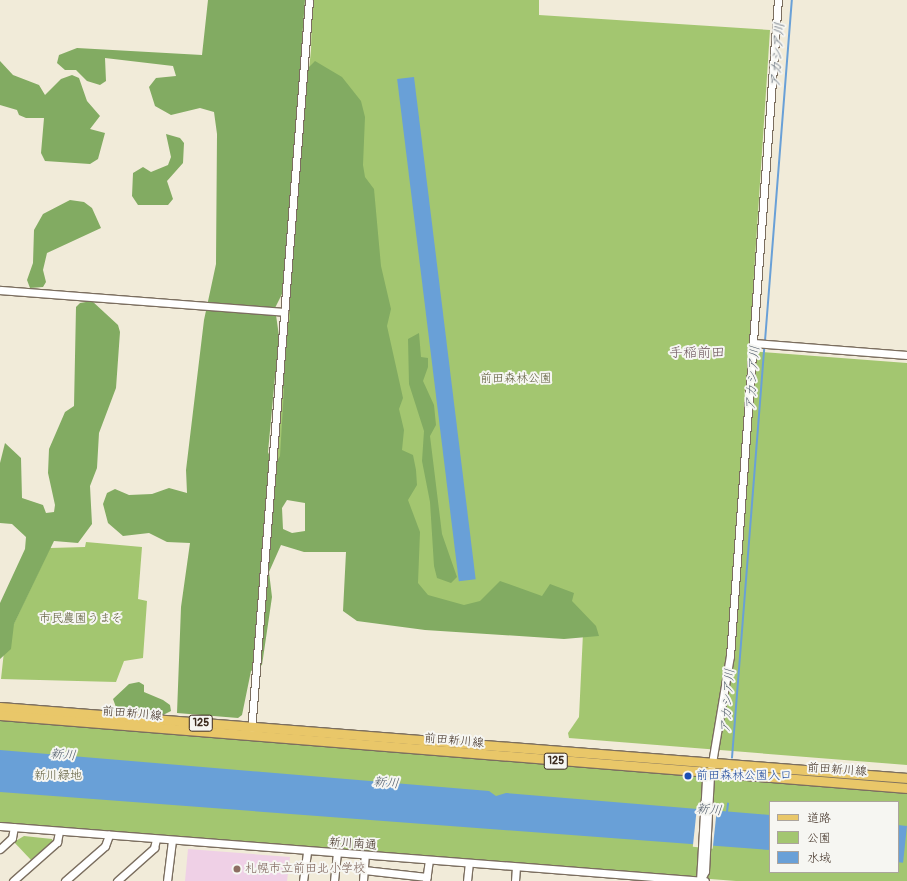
<!DOCTYPE html>
<html>
<head>
<meta charset="utf-8">
<style>
	body { margin:0 }
	#map { position:relative; width:907px; height:881px; overflow:hidden; background:#f1ebd9; font-family:Pangolin,"Klee One",sans-serif }
	div>[style] { position:absolute }
	[style*='--x'] { left:calc(var(--x)*1px); top:calc(var(--y)*1px); width:calc(var(--w)*1px); rotate:calc(var(--a)*1deg) }
	.built>* { inset:0; background:#efd0e6 }
	.green>* { inset:0; background:#a3c670 }
	.forest>* { inset:0; background:#82ab62 }
	.water>* { inset:0; background:#69a0d7; transform-origin:0 0 }
	.pier>* { inset:0; background:#f1ebd9; transform-origin:0 0 }
	.stream>* { height:1.5px; margin:-0.75px; padding:0 0.75px; transform-origin:0.75px; border-radius:0.75px; background:#69a0d7 }
	.roads { filter:drop-shadow(1px 0 #7b6e5f) drop-shadow(-1px 0 #7b6e5f) drop-shadow(0 1px #7b6e5f) drop-shadow(0 -1px #7b6e5f) }
	.minor>* { height:7px; margin:-3.5px; padding:0 3.5px; transform-origin:3.5px; border-radius:3.5px; background:#fff }
	.major>* { height:9px; margin:-4.5px; padding:0 4.5px; transform-origin:4.5px; border-radius:4.5px; background:#e9c769 }
	.dots>* { width:11px; height:11px; translate:-50% -50%; box-sizing:border-box; border:2px solid #f6f6f2; border-radius:50% }
	span { translate:-50% -50%; white-space:nowrap; text-align:center; line-height:1.15; -webkit-text-stroke:4px #f6f6f2; paint-order:stroke }
	.shield-label span { padding:1px 3px; background:#f6f6f2; border:1px solid; border-radius:3px; -webkit-text-stroke-width:0 }
	.shield-label { font-size:11px; color:#3b2a1e; font-weight:700 }
	.park-label { font-size:12px; color:#5a5937 }
	.street-label { font-size:12px; color:#3b2a1e }
	.transit-label { font-size:12px; color:#164399 }
	.left { translate:0 -50%; text-align:left }
	.education-label { font-size:12px; color:#785e54 }
	.water-label { font-size:13px; color:#4d5968; font-style:italic }
	.quarter-label { font-size:14px; color:#6e565d }
	.legend { position:absolute; left:769px; top:801px; width:130px; height:72px; box-sizing:border-box; background:#f6f6f2; border:1px solid #aba49d; margin:0; padding:5px 7px; list-style:none; font-size:12px; color:#3b2a1e }
	.legend li { display:flex; align-items:center; gap:8px; height:20px }
	.legend b { width:20px; border:1px solid #aba49d }
</style>
</head>
<body>
<div id="map">
	<div class="built">
		<i style="clip-path:polygon(188px 849px,290px 857px,287px 881px,185px 881px)"></i>
	</div>
	<div class="green">
		<i style="clip-path:polygon(312px 0,539px 0,539px 15px,770px 30px,749px 351px,907px 363px,907px 765px,569px 738px,568px 733px,579px 717px,583px 633px,352px 614px,352px 551px,312px 494px,275px 492px,285px 308px,311px 50px)"></i>
		<i style="clip-path:polygon(86px 542px,142px 547px,138px 599px,147px 601px,143px 658px,124px 661px,116px 682px,1px 679px,5px 642px,50px 548px,85px 547px)"></i>
		<i style="clip-path:polygon(evenodd,0 719px,907px 794px,907px 881px,736px 881px,0 824px,0 719px,770px 802px,898px 802px,898px 872px,770px 872px,770px 802px)"></i>
		<i style="clip-path:polygon(24px 836px,52px 839px,53px 841px,31px 860px,14px 842px)"></i>
	</div>
	<div class="forest">
		<i style="clip-path:polygon(evenodd,208px 0,305px 0,301px 54px,309px 67px,315px 61px,342px 77px,361px 101px,365px 117px,363px 165px,365px 177px,374px 189px,381px 266px,391px 309px,387px 326px,403px 398px,399px 409px,404px 430px,402px 450px,413px 455px,416px 470px,417px 485px,408px 500px,420px 532px,418px 583px,428px 595px,464px 605px,480px 601px,500px 581px,542px 596px,550px 584px,574px 593px,572px 601px,596px 626px,599px 636px,564px 639px,425px 630px,357px 621px,343px 611px,346px 552px,304px 552px,281px 545px,269px 572px,272px 597px,262px 665px,251px 671px,242px 715px,238px 718px,177px 713px,181px 607px,190px 543px,167px 542px,149px 533px,123px 536px,108px 523px,103px 504px,107px 493px,115px 489px,129px 495px,152px 494px,169px 488px,187px 493px,186px 470px,204px 320px,216px 264px,217px 134px,214px 112px,200px 108px,171px 115px,155px 106px,149px 87px,156px 78px,176px 76px,173px 66px,105px 58px,106px 81px,100px 85px,87px 81px,76px 70px,65px 70px,57px 63px,59px 55px,77px 48px,202px 55px,208px 0,284px 290px,290px 297px,290px 319px,286px 331px,279px 336px,275px 308px,284px 290px,208px 0,275px 377px,284px 389px,280px 456px,274px 466px,268px 452px,275px 377px,208px 0,287px 500px,305px 503px,305px 531px,292px 533px,283px 529px,282px 508px,287px 500px)"></i>
		<i style="clip-path:polygon(0 61px,13px 75px,39px 85px,45px 95px,61px 79px,72px 75px,79px 78px,87px 101px,100px 116px,90px 129px,105px 133px,98px 159px,90px 164px,45px 161px,41px 153px,44px 118px,26px 118px,19px 115px,17px 110px,0 105px)"></i>
		<i style="clip-path:polygon(166px 134px,180px 138px,184px 143px,183px 163px,167px 181px,173px 199px,168px 205px,138px 205px,132px 196px,133px 173px,143px 167px,151px 172px,168px 165px,171px 157px)"></i>
		<i style="clip-path:polygon(70px 200px,84px 202px,92px 208px,101px 228px,47px 253px,43px 270px,46px 282px,43px 287px,30px 288px,27px 280px,33px 263px,34px 230px,43px 214px)"></i>
		<i style="clip-path:polygon(92px 301px,118px 325px,120px 332px,116px 388px,99px 433px,97px 468px,90px 486px,92px 524px,78px 543px,54px 541px,14px 624px,11px 649px,0 659px,0 603px,25px 549px,26px 537px,12px 524px,0 523px,0 463px,5px 443px,21px 458px,22px 498px,43px 505px,46px 513px,54px 512px,55px 505px,48px 473px,49px 449px,65px 412px,74px 406px,76px 307px,80px 303px)"></i>
		<i style="clip-path:polygon(419px 333px,421px 357px,428px 358px,428px 367px,423px 381px,434px 405px,436px 425px,430px 436px,442px 534px,457px 577px,451px 583px,437px 578px,434px 566px,430px 502px,422px 461px,424px 431px,409px 384px,408px 339px)"></i>
		<i style="clip-path:polygon(139px 682px,144px 685px,144px 692px,163px 700px,170px 705px,171px 711px,163px 715px,117px 710px,113px 699px,129px 684px)"></i>
	</div>
	<div class="water">
		<i style="left:414px;top:77px;width:506px;height:17px;rotate:83deg"></i>
		<i style="clip-path:polygon(0 750px,489px 791px,496px 796px,506px 793px,770px 815px,770px 850px,0 792px)"></i>
		<i style="left:898px;top:825px;width:9px;height:37px;rotate:6deg"></i>
	</div>
	<div class="pier">
		<i style="left:697px;top:807px;width:20px;height:40px;rotate:6deg"></i>
	</div>
	<div class="stream">
		<i style="--x:765;--y:341;--w:342;--a:-85.5"></i>
		<i style="--x:732;--y:758;--w:412;--a:-85.5"></i>
		<i style="--x:727;--y:812;--w:8;--a:-83"></i>
	</div>
	<div class="roads">
		<div class="minor">
			<i style="--x:0;--y:290;--w:285;--a:4.4"></i>
			<i style="--x:754;--y:343;--w:153;--a:4.5"></i>
			<i style="--x:251;--y:732;--w:734;--a:-85.47"></i>
			<i style="--x:0;--y:826;--w:707;--a:4.46"></i>
			<i style="--x:0;--y:849;--w:16;--a:-43"></i>
			<i style="--x:12;--y:838;--w:11;--a:-80"></i>
			<i style="--x:364;--y:870;--w:63;--a:6.3"></i>
			<i style="--x:13;--y:881;--w:59;--a:-41.6"></i>
			<i style="--x:57;--y:842;--w:10;--a:-79"></i>
			<i style="--x:65;--y:881;--w:53;--a:-41.2"></i>
			<i style="--x:105;--y:846;--w:12;--a:-70"></i>
			<i style="--x:117;--y:881;--w:50;--a:-41.7"></i>
			<i style="--x:154;--y:848;--w:9;--a:-77"></i>
			<i style="--x:167;--y:881;--w:41;--a:-83"></i>
			<i style="--x:303;--y:881;--w:30;--a:-82"></i>
			<i style="--x:334;--y:881;--w:28;--a:-84"></i>
			<i style="--x:363;--y:881;--w:26;--a:-86"></i>
			<i style="--x:426;--y:881;--w:21;--a:-82"></i>
			<i style="--x:467;--y:881;--w:18;--a:-84"></i>
			<i style="--x:515;--y:881;--w:14;--a:-86"></i>
			<i style="--x:700;--y:881;--w:100;--a:-86.6"></i>
			<i style="--x:706;--y:781;--w:7;--a:-56"></i>
			<i style="--x:710;--y:775;--w:121;--a:-80.5"></i>
			<i style="--x:730;--y:656;--w:658;--a:-85.82"></i>
			<i style="--x:700;--y:881;--w:11;--a:-63"></i>
			<i style="--x:705;--y:871;--w:96;--a:-87"></i>
		</div>
		<div class="major">
			<i style="--x:0;--y:707;--w:910;--a:4.48"></i>
			<i style="--x:0;--y:715;--w:910;--a:4.6"></i>
		</div>
	</div>
	<div class="dots">
		<i style="left:688px;top:776px;background:#1a4fb4"></i>
		<i style="left:237px;top:869px;background:#8d6e63"></i>
	</div>
	<div class="shield-label">
		<span style="left:201px;top:723px">125</span>
		<span style="left:556px;top:761px">125</span>
	</div>
	<div class="park-label">
		<span style="left:516px;top:379px">前田森林公園</span>
		<span style="left:81px;top:619px">市民農園うまそ</span>
		<span style="left:58px;top:776px">新川緑地</span>
	</div>
	<div class="street-label">
		<span style="left:132px;top:714px;rotate:5deg">前田新川線</span>
		<span style="left:454px;top:741px;rotate:5deg">前田新川線</span>
		<span style="left:837px;top:770px;rotate:4deg">前田新川線</span>
		<span style="left:353px;top:844px;rotate:4deg">新川南通</span>
	</div>
	<div class="transit-label">
		<span class="left" style="left:696px;top:776px">前田森林公園入口</span>
	</div>
	<div class="education-label">
		<span class="left" style="left:245px;top:869px">札幌市立前田北小学校</span>
	</div>
	<div class="water-label">
		<span style="left:778px;top:55px;rotate:-86deg">アカシア川</span>
		<span style="left:753px;top:378px;rotate:-86deg">アカシア川</span>
		<span style="left:728px;top:701px;rotate:-86deg">アカシア川</span>
		<span style="left:63px;top:755px;rotate:5deg">新川</span>
		<span style="left:386px;top:783px;rotate:5deg">新川</span>
		<span style="left:709px;top:810px;rotate:5deg">新川</span>
	</div>
	<div class="quarter-label">
		<span style="left:697px;top:353px">手稲前田</span>
	</div>
	<ul class="legend">
	<li><b style="height:5px;background:#e9c769"></b>道路</li>
	<li><b style="height:11px;background:#a3c670"></b>公園</li>
	<li><b style="height:11px;background:#69a0d7"></b>水域</li>
	</ul>
</div>
</body>
</html>
